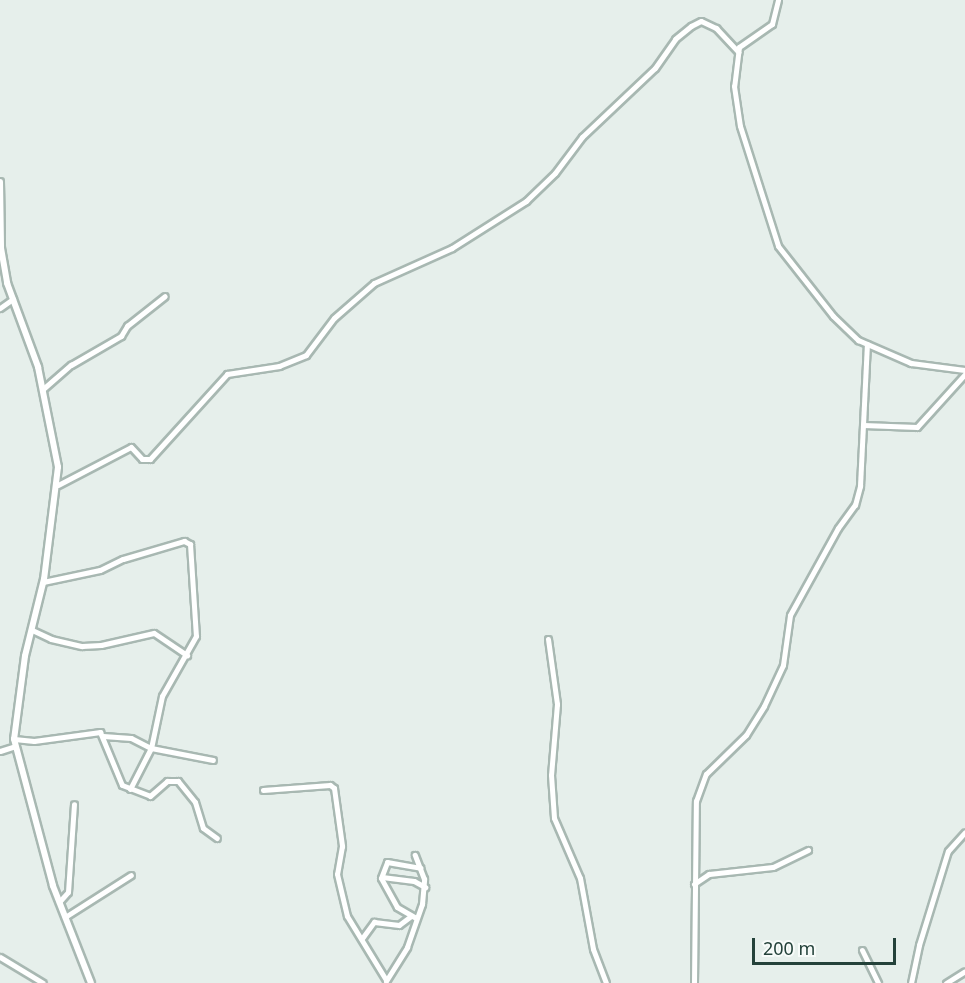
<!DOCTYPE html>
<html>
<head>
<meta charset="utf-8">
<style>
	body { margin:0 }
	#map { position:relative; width:965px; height:983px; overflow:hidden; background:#e6efeb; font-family:"Noto Sans",sans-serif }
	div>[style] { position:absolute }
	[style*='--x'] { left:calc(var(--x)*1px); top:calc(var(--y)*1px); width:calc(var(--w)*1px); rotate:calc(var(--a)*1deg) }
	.roads { filter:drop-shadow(2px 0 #a8b8b2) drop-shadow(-2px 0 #a8b8b2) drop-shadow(0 2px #a8b8b2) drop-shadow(0 -2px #a8b8b2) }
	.minor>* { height:5px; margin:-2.5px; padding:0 2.5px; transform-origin:2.5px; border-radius:2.5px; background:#fff }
	.tertiary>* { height:6px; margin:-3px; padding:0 3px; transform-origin:3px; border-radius:3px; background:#fff }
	span { translate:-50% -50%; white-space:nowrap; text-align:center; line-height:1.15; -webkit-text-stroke:4.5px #f7fbf9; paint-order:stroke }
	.scale { position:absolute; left:752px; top:938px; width:144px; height:27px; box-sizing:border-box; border:3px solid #24423a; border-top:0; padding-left:8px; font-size:18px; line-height:21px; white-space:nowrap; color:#24423a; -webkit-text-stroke:4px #f7fbf9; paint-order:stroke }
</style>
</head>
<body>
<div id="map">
	<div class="roads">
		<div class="minor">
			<i style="--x:778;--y:0;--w:25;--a:104"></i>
			<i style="--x:772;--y:24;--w:40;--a:145.1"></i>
			<i style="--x:739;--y:47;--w:39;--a:97"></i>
			<i style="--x:734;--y:86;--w:40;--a:81.5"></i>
			<i style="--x:740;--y:126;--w:126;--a:72.4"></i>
			<i style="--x:778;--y:246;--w:89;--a:51.8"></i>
			<i style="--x:833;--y:316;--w:35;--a:44"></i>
			<i style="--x:858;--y:340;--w:58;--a:23.5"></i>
			<i style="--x:911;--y:363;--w:54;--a:7.4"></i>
			<i style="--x:0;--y:308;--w:16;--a:-35"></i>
			<i style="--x:43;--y:389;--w:37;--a:-41"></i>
			<i style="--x:71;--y:365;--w:58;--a:-30.1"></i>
			<i style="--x:121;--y:336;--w:12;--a:-59"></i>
			<i style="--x:127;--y:326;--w:48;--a:-38.3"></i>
			<i style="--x:863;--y:425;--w:54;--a:2.1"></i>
			<i style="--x:917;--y:427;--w:72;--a:-47.8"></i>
			<i style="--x:58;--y:485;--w:82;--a:-27.5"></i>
			<i style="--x:131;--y:447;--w:16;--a:47"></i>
			<i style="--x:142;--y:459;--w:8;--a:0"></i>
			<i style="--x:150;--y:459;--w:115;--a:-47.8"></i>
			<i style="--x:227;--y:374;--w:53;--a:-8.7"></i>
			<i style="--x:279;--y:366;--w:29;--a:-22"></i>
			<i style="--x:306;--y:355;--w:46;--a:-52.9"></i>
			<i style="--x:334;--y:318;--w:53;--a:-41.2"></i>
			<i style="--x:374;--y:283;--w:85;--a:-24.2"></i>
			<i style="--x:452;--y:248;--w:88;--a:-32.4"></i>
			<i style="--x:526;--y:201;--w:40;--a:-44"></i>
			<i style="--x:555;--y:173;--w:45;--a:-53.1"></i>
			<i style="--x:582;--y:137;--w:100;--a:-43.4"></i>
			<i style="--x:655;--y:68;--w:35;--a:-55"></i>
			<i style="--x:675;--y:39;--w:21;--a:-39"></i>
			<i style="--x:691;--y:26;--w:11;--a:-27"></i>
			<i style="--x:701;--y:21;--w:17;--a:25"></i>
			<i style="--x:716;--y:28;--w:33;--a:47"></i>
			<i style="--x:43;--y:582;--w:58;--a:-11.9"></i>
			<i style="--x:100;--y:570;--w:25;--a:-26"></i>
			<i style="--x:123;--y:559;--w:64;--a:-16.4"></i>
			<i style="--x:184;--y:541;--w:7;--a:27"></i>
			<i style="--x:190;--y:544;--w:92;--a:86.3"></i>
			<i style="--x:196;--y:636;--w:69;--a:119.5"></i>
			<i style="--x:162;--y:696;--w:53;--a:101.9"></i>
			<i style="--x:151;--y:748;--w:46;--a:117.1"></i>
			<i style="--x:32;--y:630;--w:21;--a:25"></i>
			<i style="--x:51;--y:639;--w:32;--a:13"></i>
			<i style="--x:82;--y:646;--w:19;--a:-3"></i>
			<i style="--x:101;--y:645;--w:54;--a:-12.8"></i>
			<i style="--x:154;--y:633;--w:40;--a:34"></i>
			<i style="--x:548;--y:639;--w:66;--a:82.1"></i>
			<i style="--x:557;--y:704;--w:71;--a:94.8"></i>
			<i style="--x:551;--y:775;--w:43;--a:86"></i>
			<i style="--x:554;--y:818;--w:65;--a:66.6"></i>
			<i style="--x:580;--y:878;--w:72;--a:79.6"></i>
			<i style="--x:593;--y:949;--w:36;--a:69"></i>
			<i style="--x:103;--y:736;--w:28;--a:4"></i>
			<i style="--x:131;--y:738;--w:22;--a:27"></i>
			<i style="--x:151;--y:748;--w:63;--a:11"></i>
			<i style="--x:14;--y:739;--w:20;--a:6"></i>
			<i style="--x:34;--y:741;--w:67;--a:-7.8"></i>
			<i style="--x:100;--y:732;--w:57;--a:67.5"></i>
			<i style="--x:122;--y:785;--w:30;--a:21"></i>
			<i style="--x:150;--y:796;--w:23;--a:-41"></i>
			<i style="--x:167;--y:781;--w:11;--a:0"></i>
			<i style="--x:178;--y:781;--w:27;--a:51"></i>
			<i style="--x:195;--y:802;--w:27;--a:73"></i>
			<i style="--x:203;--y:828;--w:17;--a:36"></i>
			<i style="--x:0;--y:751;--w:16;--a:-18"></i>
			<i style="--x:263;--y:790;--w:67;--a:-4.3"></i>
			<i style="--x:330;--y:785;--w:5;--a:37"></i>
			<i style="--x:334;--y:788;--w:59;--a:82.1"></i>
			<i style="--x:342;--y:846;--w:28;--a:100"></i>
			<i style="--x:337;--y:874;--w:43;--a:76.6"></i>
			<i style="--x:347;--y:916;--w:75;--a:58.6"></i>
			<i style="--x:382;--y:877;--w:32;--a:7"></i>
			<i style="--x:414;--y:881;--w:13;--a:29"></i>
			<i style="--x:694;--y:884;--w:18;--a:-34"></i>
			<i style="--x:709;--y:874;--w:64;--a:-6.2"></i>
			<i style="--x:773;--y:867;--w:39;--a:-26"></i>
			<i style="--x:59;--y:902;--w:13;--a:-48"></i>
			<i style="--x:68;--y:892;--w:88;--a:-86.1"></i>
			<i style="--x:65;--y:917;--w:78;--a:-32.5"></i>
			<i style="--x:416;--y:918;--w:22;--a:-150"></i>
			<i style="--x:397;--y:907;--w:33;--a:-119"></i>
			<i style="--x:381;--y:878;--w:17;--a:-69"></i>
			<i style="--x:387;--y:862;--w:34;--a:10"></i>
			<i style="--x:363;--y:937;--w:19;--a:-54"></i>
			<i style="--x:374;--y:922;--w:25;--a:7"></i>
			<i style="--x:399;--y:925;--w:15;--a:-37"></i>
			<i style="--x:862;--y:950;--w:37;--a:64"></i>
			<i style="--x:0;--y:957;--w:50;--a:31.2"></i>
			<i style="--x:386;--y:981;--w:40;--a:-58"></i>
			<i style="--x:407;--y:947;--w:46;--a:-70.8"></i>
			<i style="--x:422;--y:904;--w:25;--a:-85"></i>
			<i style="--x:424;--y:879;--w:26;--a:-111"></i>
			<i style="--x:694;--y:983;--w:182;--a:-89.4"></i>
			<i style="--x:696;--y:801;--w:29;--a:-70"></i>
			<i style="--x:706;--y:774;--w:56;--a:-44.3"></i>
			<i style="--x:746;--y:735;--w:34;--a:-58"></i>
			<i style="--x:764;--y:706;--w:45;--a:-65.1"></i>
			<i style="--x:783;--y:665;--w:50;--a:-82"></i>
			<i style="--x:790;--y:615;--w:99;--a:-61.1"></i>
			<i style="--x:838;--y:528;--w:29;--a:-54"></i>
			<i style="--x:855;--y:505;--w:20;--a:-75"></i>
			<i style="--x:860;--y:486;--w:142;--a:-87.2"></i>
			<i style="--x:911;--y:983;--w:39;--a:-78"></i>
			<i style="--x:919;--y:945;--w:98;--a:-72.9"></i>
			<i style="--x:948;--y:851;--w:25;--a:-48"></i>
			<i style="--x:946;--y:983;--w:22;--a:-32"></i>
		</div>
		<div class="tertiary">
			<i style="--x:0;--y:182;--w:66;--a:89.1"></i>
			<i style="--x:1;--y:248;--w:36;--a:80"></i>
			<i style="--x:7;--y:283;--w:90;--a:69.7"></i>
			<i style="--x:38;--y:367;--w:102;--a:78.7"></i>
			<i style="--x:58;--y:467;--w:113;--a:97.1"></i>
			<i style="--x:44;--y:579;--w:79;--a:103.9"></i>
			<i style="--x:25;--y:656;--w:84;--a:97.5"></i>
			<i style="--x:14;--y:739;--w:152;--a:75.1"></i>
			<i style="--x:53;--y:886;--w:104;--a:68.6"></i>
		</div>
	</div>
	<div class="scale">200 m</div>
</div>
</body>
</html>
